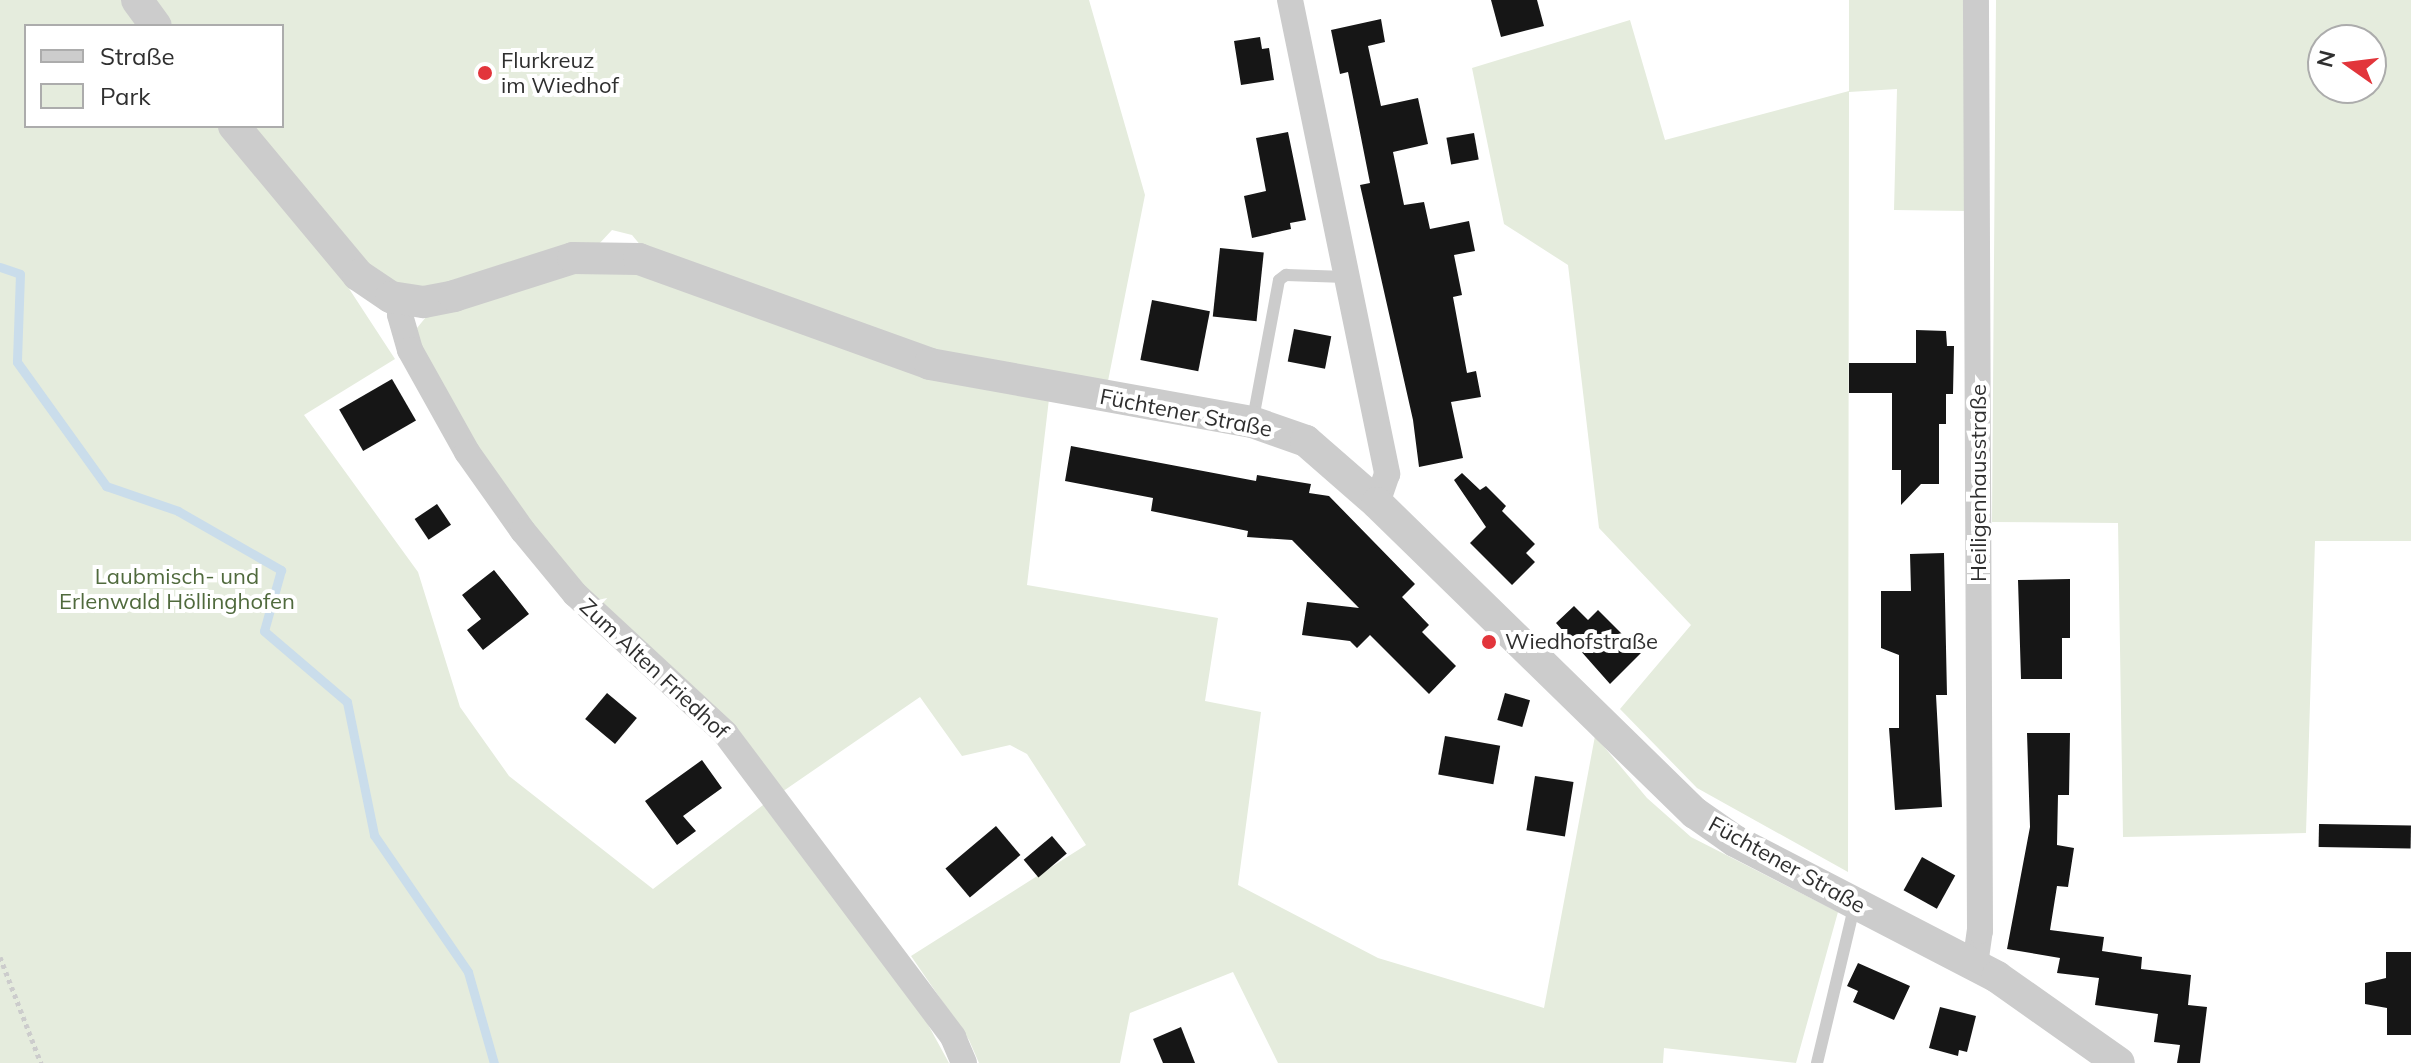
<!DOCTYPE html>
<html>
<head>
<meta charset="utf-8">
<style>
	body { margin:0 }
	#map { position:relative; width:2411px; height:1063px; overflow:hidden; background:#fff; font-family:Mulish,sans-serif }
	div>[style] { position:absolute }
	[style*='--x'] { left:calc(var(--x)*1px); top:calc(var(--y)*1px); width:calc(var(--w)*1px); rotate:calc(var(--a)*1deg) }
	.green>* { inset:0; background:#e5ecdd }
	.stream>* { height:9px; margin:-4.5px; padding:0 4.5px; transform-origin:4.5px; border-radius:4.5px; background:#caddeb }
	.building>* { inset:0; background:#161616; transform-origin:0 0 }
	.path>* { height:5px; margin-top:-2.5px; transform-origin:0; background:repeating-linear-gradient(90deg,#ccc 0 4px,transparent 0 8px) }
	.service>* { height:12px; margin:-6px; padding:0 6px; transform-origin:6px; border-radius:6px; background:#ccc }
	.minor>* { height:26px; margin:-13px; padding:0 13px; transform-origin:13px; border-radius:13px; background:#ccc }
	.tertiary>* { height:32px; margin:-16px; padding:0 16px; transform-origin:16px; border-radius:16px; background:#ccc }
	.dots>* { width:22px; height:22px; translate:-50% -50%; box-sizing:border-box; border:4px solid #fff; border-radius:50% }
	span { translate:-50% -50%; white-space:nowrap; text-align:center; line-height:1.15; -webkit-text-stroke:8px #fff; paint-order:stroke }
	.poi-label { font-size:22px; color:#2f2f2f }
	.left { translate:0 -50%; text-align:left }
	.street-label { font-size:22px; color:#2f2f2f }
	.park-label { font-size:22px; color:#506a3d }
	.legend { position:absolute; left:24px; top:24px; width:260px; height:104px; box-sizing:border-box; background:#fff; border:2px solid #acacac; margin:0; padding:10px 14px; list-style:none; font-size:24px; color:#2f2f2f }
	.legend li { display:flex; align-items:center; gap:16px; height:40px }
	.legend b { width:40px; border:2px solid #acacac }
	.north { position:absolute; left:2307px; top:24px; width:80px; height:80px; box-sizing:border-box; background:#fff; border:2px solid #acacac; border-radius:50%; rotate:284deg; font-size:22px; font-weight:700; line-height:32px; text-align:center; color:#2f2f2f }
	.north::after { content:''; display:block; margin:auto; width:28px; height:36px; background:#e2353b; clip-path:polygon(50% 0,100% 100%,50% 72%,0 100%) }
</style>
</head>
<body>
<div id="map">
	<div class="green">
		<i style="clip-path:polygon(evenodd,0 0,1089px 0,1145px 195px,1107px 386px,997px 371px,642px 247px,632px 235px,612px 230px,598px 245px,437px 289px,346px 284px,395px 359px,304px 415px,418px 572px,460px 707px,509px 776px,653px 889px,767px 802px,908px 988px,949px 1063px,0 1063px,0 0,26px 26px,282px 26px,282px 126px,26px 126px,26px 26px)"></i>
		<i style="clip-path:polygon(1849px 0,1965px 0,1968px 211px,1894px 210px,1897px 89px,1849px 92px,1848px 872px,1697px 788px,1620px 709px,1691px 625px,1599px 528px,1568px 265px,1504px 224px,1472px 68px,1630px 20px,1665px 140px,1849px 91px)"></i>
		<i style="clip-path:polygon(evenodd,1996px 0,2411px 0,2411px 541px,2315px 541px,2306px 833px,2123px 837px,2118px 523px,1992px 522px,1996px 0,2323px 40px,2371px 40px,2371px 88px,2323px 88px,2323px 40px)"></i>
		<i style="clip-path:polygon(600px 270px,636px 272px,1049px 399px,1027px 585px,1218px 618px,1205px 701px,1261px 712px,1238px 885px,1378px 958px,1544px 1008px,1595px 736px,1647px 798px,1691px 837px,1838px 912px,1796px 1063px,1664px 1048px,1663px 1063px,1278px 1063px,1233px 972px,1130px 1013px,1120px 1063px,979px 1063px,969px 1040px,911px 956px,1086px 845px,1027px 754px,1010px 745px,962px 756px,920px 697px,779px 794px,524px 522px,421px 354px,417px 328px,426px 317px,557px 276px)"></i>
	</div>
	<div class="stream">
		<i style="--x:0;--y:267;--w:21;--a:19"></i>
		<i style="--x:20;--y:274;--w:88;--a:92"></i>
		<i style="--x:17;--y:362;--w:153;--a:54.3"></i>
		<i style="--x:106;--y:486;--w:76;--a:19.1"></i>
		<i style="--x:178;--y:511;--w:119;--a:29.8"></i>
		<i style="--x:281;--y:570;--w:63;--a:105.6"></i>
		<i style="--x:264;--y:631;--w:109;--a:40.5"></i>
		<i style="--x:347;--y:702;--w:136;--a:78.5"></i>
		<i style="--x:374;--y:835;--w:166;--a:55.5"></i>
		<i style="--x:468;--y:972;--w:95;--a:74.1"></i>
	</div>
	<div class="building">
		<i style="clip-path:polygon(1491px 0,1537px 0,1544px 26px,1501px 37px)"></i>
		<i style="clip-path:polygon(1381px 19px,1385px 42px,1368px 46px,1381px 106px,1418px 98px,1428px 144px,1393px 152px,1404px 205px,1424px 202px,1430px 229px,1469px 221px,1475px 251px,1454px 255px,1462px 295px,1453px 297px,1467px 373px,1476px 371px,1481px 397px,1451px 402px,1463px 458px,1419px 467px,1413px 420px,1360px 185px,1370px 183px,1348px 72px,1340px 74px,1331px 30px)"></i>
		<i style="clip-path:polygon(1260px 37px,1262px 49px,1269px 48px,1274px 80px,1241px 85px,1234px 41px)"></i>
		<i style="clip-path:polygon(1288px 132px,1306px 220px,1290px 223px,1291px 229px,1252px 238px,1244px 196px,1266px 191px,1256px 138px)"></i>
		<i style="left:1474px;top:133px;width:27px;height:28px;rotate:80deg"></i>
		<i style="left:1220px;top:248px;width:44px;height:69px;rotate:6deg"></i>
		<i style="left:1152px;top:300px;width:59px;height:61px;rotate:11deg"></i>
		<i style="left:1294px;top:329px;width:38px;height:33px;rotate:11deg"></i>
		<i style="clip-path:polygon(1916px 330px,1946px 331px,1947px 346px,1954px 346px,1953px 394px,1946px 394px,1946px 424px,1939px 424px,1939px 484px,1921px 484px,1901px 505px,1901px 470px,1892px 470px,1892px 393px,1849px 393px,1849px 363px,1916px 363px)"></i>
		<i style="left:392px;top:379px;width:48px;height:61px;rotate:60deg"></i>
		<i style="clip-path:polygon(1071px 446px,1256px 481px,1257px 475px,1311px 484px,1309px 493px,1329px 496px,1415px 584px,1402px 597px,1429px 625px,1422px 632px,1456px 666px,1429px 694px,1370px 635px,1357px 648px,1350px 641px,1302px 635px,1307px 602px,1359px 608px,1292px 540px,1247px 537px,1248px 531px,1151px 511px,1153px 498px,1065px 481px)"></i>
		<i style="clip-path:polygon(1462px 473px,1480px 490px,1486px 486px,1506px 506px,1502px 511px,1535px 544px,1526px 553px,1535px 562px,1512px 585px,1470px 543px,1486px 527px,1454px 480px)"></i>
		<i style="left:437px;top:504px;width:25px;height:27px;rotate:56deg"></i>
		<i style="clip-path:polygon(1944px 553px,1947px 695px,1936px 695px,1942px 807px,1895px 810px,1889px 728px,1899px 728px,1899px 655px,1881px 648px,1881px 591px,1911px 591px,1910px 554px)"></i>
		<i style="clip-path:polygon(494px 570px,529px 614px,483px 650px,467px 630px,481px 619px,462px 595px)"></i>
		<i style="clip-path:polygon(2070px 579px,2070px 638px,2062px 638px,2062px 679px,2021px 679px,2018px 580px)"></i>
		<i style="clip-path:polygon(1574px 606px,1588px 620px,1598px 610px,1641px 653px,1610px 684px,1556px 623px)"></i>
		<i style="left:607px;top:693px;width:39px;height:34px;rotate:40deg"></i>
		<i style="left:1505px;top:693px;width:26px;height:28px;rotate:16deg"></i>
		<i style="clip-path:polygon(2027px 733px,2070px 733px,2069px 795px,2058px 795px,2057px 845px,2074px 848px,2068px 887px,2057px 886px,2050px 930px,2104px 937px,2102px 951px,2142px 957px,2141px 969px,2191px 975px,2188px 1005px,2207px 1007px,2200px 1063px,2177px 1063px,2180px 1045px,2154px 1042px,2158px 1014px,2095px 1005px,2099px 978px,2057px 973px,2060px 958px,2007px 949px,2030px 827px)"></i>
		<i style="left:1445px;top:736px;width:56px;height:39px;rotate:10deg"></i>
		<i style="clip-path:polygon(702px 760px,722px 788px,683px 816px,696px 831px,677px 845px,645px 801px)"></i>
		<i style="left:1535px;top:776px;width:39px;height:55px;rotate:9deg"></i>
		<i style="left:2319px;top:824px;width:92px;height:23px;rotate:1deg"></i>
		<i style="left:996px;top:826px;width:38px;height:66px;rotate:50deg"></i>
		<i style="left:1052px;top:836px;width:23px;height:37px;rotate:50deg"></i>
		<i style="left:1922px;top:857px;width:38px;height:38px;rotate:29deg"></i>
		<i style="clip-path:polygon(2386px 952px,2411px 952px,2411px 1035px,2387px 1035px,2387px 1008px,2365px 1004px,2365px 983px,2386px 978px)"></i>
		<i style="clip-path:polygon(1858px 963px,1910px 986px,1894px 1020px,1853px 1002px,1858px 991px,1847px 986px)"></i>
		<i style="clip-path:polygon(1940px 1007px,1976px 1016px,1967px 1052px,1959px 1050px,1958px 1056px,1929px 1048px)"></i>
		<i style="clip-path:polygon(1181px 1027px,1195px 1063px,1163px 1063px,1153px 1039px)"></i>
	</div>
	<div class="path">
		<i style="--x:0;--y:957;--w:114;--a:68.9"></i>
	</div>
	<div class="service">
		<i style="--x:1253;--y:419;--w:141;--a:-79.4"></i>
		<i style="--x:1279;--y:280;--w:9;--a:-36"></i>
		<i style="--x:1286;--y:275;--w:60;--a:1.9"></i>
		<i style="--x:1817;--y:1063;--w:163;--a:-76.6"></i>
	</div>
	<div class="minor">
		<i style="--x:1290;--y:0;--w:484;--a:78.4"></i>
		<i style="--x:1387;--y:474;--w:31;--a:109"></i>
		<i style="--x:403;--y:300;--w:15;--a:101"></i>
		<i style="--x:400;--y:315;--w:36;--a:74"></i>
		<i style="--x:410;--y:350;--w:117;--a:60.8"></i>
		<i style="--x:467;--y:452;--w:97;--a:54.7"></i>
		<i style="--x:523;--y:531;--w:82;--a:50.5"></i>
		<i style="--x:575;--y:594;--w:205;--a:42.8"></i>
		<i style="--x:725;--y:733;--w:380;--a:53.1"></i>
		<i style="--x:953;--y:1037;--w:28;--a:67"></i>
		<i style="--x:1975;--y:965;--w:34;--a:-82"></i>
		<i style="--x:1980;--y:931;--w:931;--a:-90.25"></i>
	</div>
	<div class="tertiary">
		<i style="--x:137;--y:0;--w:32;--a:54"></i>
		<i style="--x:234;--y:126;--w:194;--a:50.2"></i>
		<i style="--x:358;--y:275;--w:40;--a:34"></i>
		<i style="--x:391;--y:297;--w:33;--a:9"></i>
		<i style="--x:424;--y:302;--w:31;--a:-11"></i>
		<i style="--x:454;--y:296;--w:125;--a:-17.7"></i>
		<i style="--x:573;--y:258;--w:66;--a:0.9"></i>
		<i style="--x:639;--y:259;--w:309;--a:19.8"></i>
		<i style="--x:930;--y:364;--w:327;--a:10.2"></i>
		<i style="--x:1252;--y:422;--w:57;--a:19.4"></i>
		<i style="--x:1306;--y:441;--w:94;--a:41.1"></i>
		<i style="--x:1377;--y:503;--w:444;--a:44.3"></i>
		<i style="--x:1695;--y:813;--w:49;--a:35"></i>
		<i style="--x:1735;--y:841;--w:295;--a:27.4"></i>
		<i style="--x:1997;--y:977;--w:149;--a:35.2"></i>
	</div>
	<div class="dots">
		<i style="left:485px;top:73px;background:#e2353b"></i>
		<i style="left:1489px;top:642px;background:#e2353b"></i>
	</div>
	<div class="poi-label">
		<span class="left" style="left:501px;top:73px">Flurkreuz<br>im Wiedhof</span>
		<span class="left" style="left:1505px;top:642px">Wiedhofstraße</span>
	</div>
	<div class="street-label">
		<span style="left:1186px;top:413px;rotate:11deg">Füchtener Straße</span>
		<span style="left:1979px;top:483px;rotate:-90deg">Heiligenhausstraße</span>
		<span style="left:654px;top:669px;rotate:43deg">Zum Alten Friedhof</span>
		<span style="left:1787px;top:865px;rotate:29deg">Füchtener Straße</span>
	</div>
	<div class="park-label">
		<span style="left:177px;top:589px">Laubmisch- und<br>Erlenwald Höllinghofen</span>
	</div>
	<ul class="legend">
	<li><b style="height:10px;background:#ccc"></b>Straße</li>
	<li><b style="height:22px;background:#e5ecdd"></b>Park</li>
	</ul>
	<div class="north">N</div>
</div>
</body>
</html>
